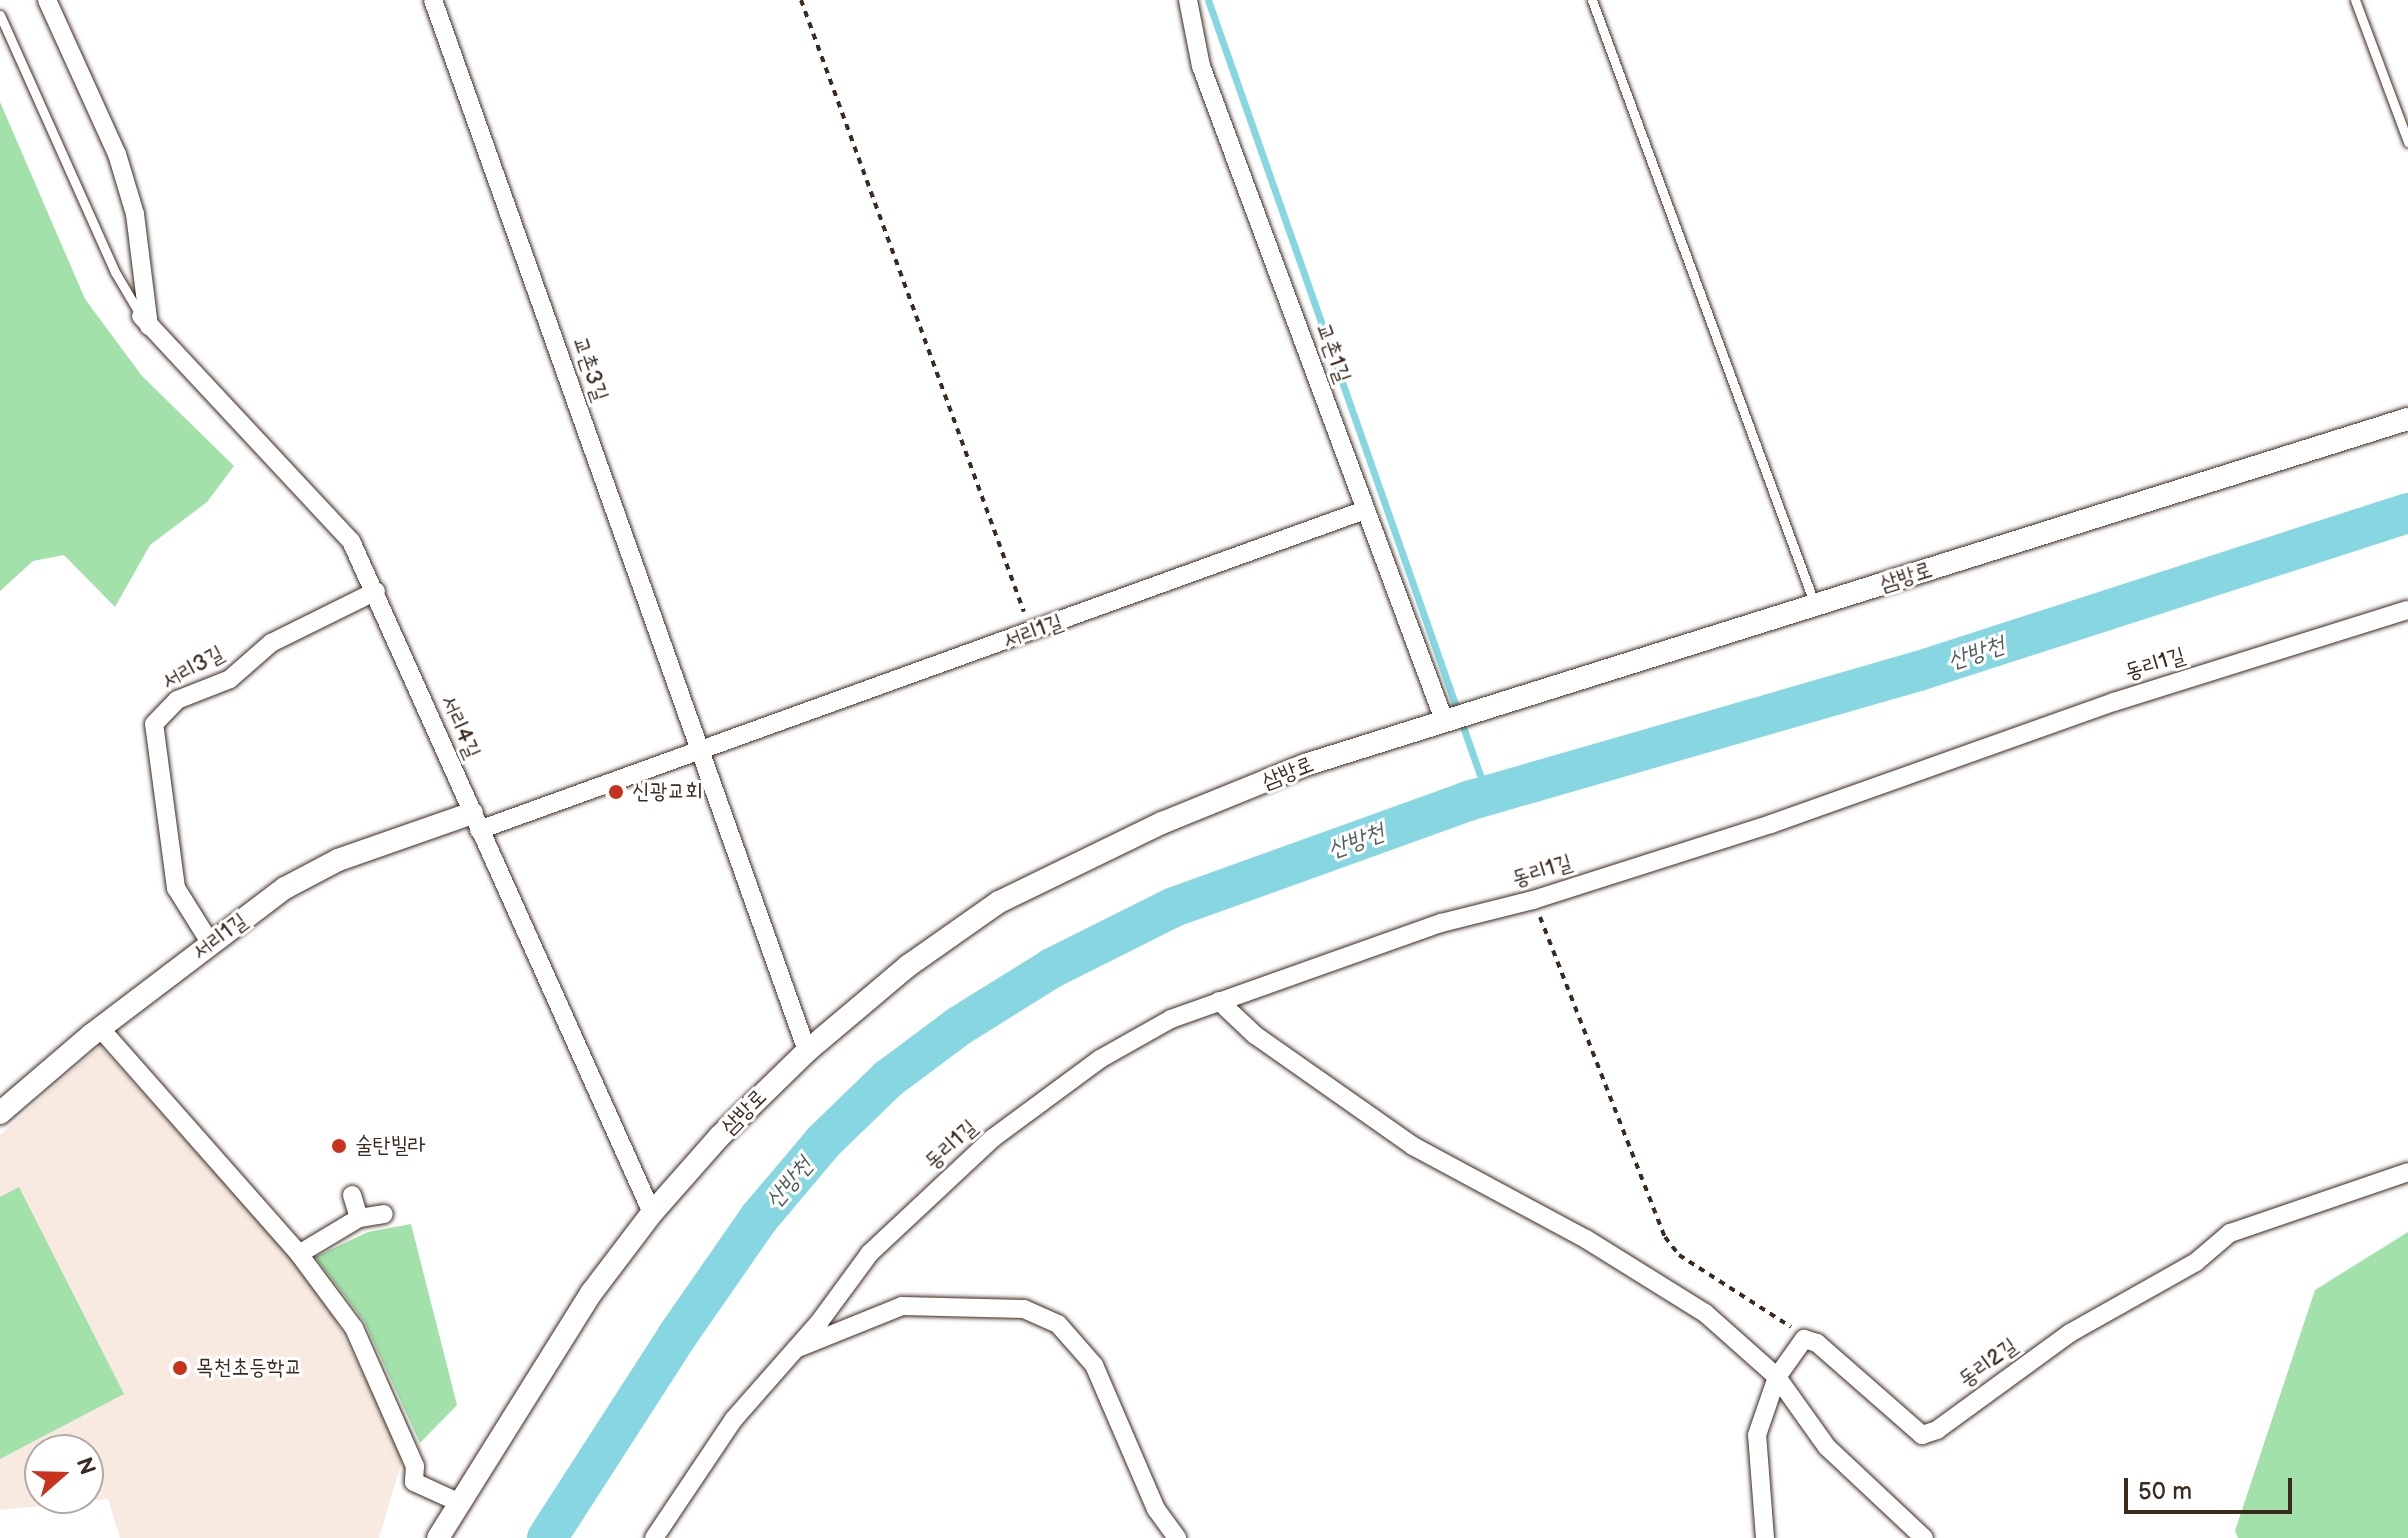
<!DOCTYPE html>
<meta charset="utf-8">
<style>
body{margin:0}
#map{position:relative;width:2408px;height:1538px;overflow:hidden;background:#fff;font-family:"Balsamiq Sans","Poor Story",sans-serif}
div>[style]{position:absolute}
.built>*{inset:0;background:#f8eae1}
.green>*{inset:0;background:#a2e1a9}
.stream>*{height:7px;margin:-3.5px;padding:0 3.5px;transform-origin:3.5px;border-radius:3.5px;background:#87d7e2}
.river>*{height:40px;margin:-20px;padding:0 20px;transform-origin:20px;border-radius:20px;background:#87d7e2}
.path>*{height:4px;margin-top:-2px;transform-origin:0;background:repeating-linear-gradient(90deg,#3b2a1e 0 6px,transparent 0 12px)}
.roads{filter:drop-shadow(0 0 2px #3b2a1e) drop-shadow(0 0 2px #3b2a1e)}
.service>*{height:9px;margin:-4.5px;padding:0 4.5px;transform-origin:4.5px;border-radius:4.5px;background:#fff}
.minor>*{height:18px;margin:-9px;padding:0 9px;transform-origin:9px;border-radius:9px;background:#fff}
.tertiary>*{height:22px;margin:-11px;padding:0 11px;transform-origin:11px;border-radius:11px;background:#fff}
.dots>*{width:22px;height:22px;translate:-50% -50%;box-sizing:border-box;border:4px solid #fff;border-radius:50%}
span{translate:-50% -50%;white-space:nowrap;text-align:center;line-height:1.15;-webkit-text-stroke:6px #fff;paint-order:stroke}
.street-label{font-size:22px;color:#3b2a1e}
.poi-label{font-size:22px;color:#3b2a1e}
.left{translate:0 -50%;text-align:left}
.water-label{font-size:24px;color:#525e59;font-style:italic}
.north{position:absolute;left:24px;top:1434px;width:80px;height:80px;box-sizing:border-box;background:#fff;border:2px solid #b1aaa5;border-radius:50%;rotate:70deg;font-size:22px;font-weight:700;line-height:32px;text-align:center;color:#3b2a1e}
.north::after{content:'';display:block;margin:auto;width:28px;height:36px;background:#c8321e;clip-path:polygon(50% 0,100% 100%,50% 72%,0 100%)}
.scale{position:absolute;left:2124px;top:1478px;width:168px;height:36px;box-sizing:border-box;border:4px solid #3b2a1e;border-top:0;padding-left:10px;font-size:24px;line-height:28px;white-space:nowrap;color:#3b2a1e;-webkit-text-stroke:6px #fff;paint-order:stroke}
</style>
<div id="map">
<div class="built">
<i style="clip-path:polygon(evenodd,100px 1046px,318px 1286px,404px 1454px,379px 1538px,120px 1538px,108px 1499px,0 1510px,0 1135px,100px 1046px,40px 1450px,88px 1450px,88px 1498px,40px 1498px,40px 1450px)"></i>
</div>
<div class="green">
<i style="clip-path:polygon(0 102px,85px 299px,142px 376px,234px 466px,207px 502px,150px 545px,115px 607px,64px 555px,33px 561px,0 591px)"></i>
<i style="clip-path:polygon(19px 1187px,124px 1394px,0 1459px,0 1197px)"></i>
<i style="clip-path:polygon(411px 1224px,457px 1405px,420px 1443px,364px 1321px,315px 1257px,368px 1232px)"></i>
<i style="clip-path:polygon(2408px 1232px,2408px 1538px,2238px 1538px,2235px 1531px,2315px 1290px)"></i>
</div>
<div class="stream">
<i style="left:1208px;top:0;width:843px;rotate:70.66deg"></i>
</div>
<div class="river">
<i style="left:547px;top:1538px;width:240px;rotate:-57.2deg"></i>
<i style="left:677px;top:1336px;width:144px;rotate:-55.2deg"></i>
<i style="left:759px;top:1218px;width:99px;rotate:-49.9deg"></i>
<i style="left:823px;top:1142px;width:91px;rotate:-44.1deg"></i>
<i style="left:888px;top:1079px;width:89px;rotate:-36.7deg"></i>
<i style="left:959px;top:1026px;width:110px;rotate:-31.9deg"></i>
<i style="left:1052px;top:968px;width:136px;rotate:-26.6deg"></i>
<i style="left:1174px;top:907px;width:313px;rotate:-19.8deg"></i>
<i style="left:1468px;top:801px;width:469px;rotate:-16.1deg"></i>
<i style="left:1919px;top:671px;width:514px;rotate:-17.91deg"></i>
</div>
<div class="path">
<i style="left:801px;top:0;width:651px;rotate:69.98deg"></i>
<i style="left:1540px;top:917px;width:344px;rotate:68.7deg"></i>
<i style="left:1665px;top:1237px;width:23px;rotate:52deg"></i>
<i style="left:1679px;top:1255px;width:133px;rotate:32.7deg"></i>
</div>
<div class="roads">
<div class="service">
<i style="left:1592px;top:0;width:645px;rotate:69.77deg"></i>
<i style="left:2355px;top:0;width:152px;rotate:69.5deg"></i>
<i style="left:0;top:15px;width:282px;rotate:65.9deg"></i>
<i style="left:115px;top:272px;width:51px;rotate:59.4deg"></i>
</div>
<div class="minor">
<i style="left:47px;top:0;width:169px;rotate:65.6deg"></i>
<i style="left:117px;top:154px;width:63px;rotate:73.3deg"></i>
<i style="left:135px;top:214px;width:113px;rotate:82.9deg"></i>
<i style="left:433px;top:0;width:1116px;rotate:70.41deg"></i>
<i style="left:1188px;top:0;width:67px;rotate:78.9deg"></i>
<i style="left:1201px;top:66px;width:698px;rotate:69.62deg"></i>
<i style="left:141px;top:316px;width:308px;rotate:47deg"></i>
<i style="left:351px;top:541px;width:736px;rotate:65.87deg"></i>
<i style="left:479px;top:830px;width:942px;rotate:-19.86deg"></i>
<i style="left:211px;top:944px;width:66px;rotate:-122deg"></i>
<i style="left:176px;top:888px;width:165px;rotate:-97.6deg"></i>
<i style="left:154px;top:724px;width:33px;rotate:-46deg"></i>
<i style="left:177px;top:700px;width:57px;rotate:-21.6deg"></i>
<i style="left:230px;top:679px;width:55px;rotate:-41.3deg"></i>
<i style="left:271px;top:643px;width:117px;rotate:-26.3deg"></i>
<i style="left:1219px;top:1001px;width:50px;rotate:43.4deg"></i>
<i style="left:1255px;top:1035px;width:193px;rotate:35.1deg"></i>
<i style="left:1413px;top:1146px;width:196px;rotate:28.3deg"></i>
<i style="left:1586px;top:1239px;width:140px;rotate:31.9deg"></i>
<i style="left:1705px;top:1313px;width:96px;rotate:41.6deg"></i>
<i style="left:1777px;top:1377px;width:86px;rotate:54.5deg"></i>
<i style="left:1827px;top:1447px;width:133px;rotate:43.2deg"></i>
<i style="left:100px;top:1028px;width:301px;rotate:48.6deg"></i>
<i style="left:299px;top:1254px;width:92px;rotate:53.4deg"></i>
<i style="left:354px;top:1328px;width:151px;rotate:66.2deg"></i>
<i style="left:415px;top:1466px;width:16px;rotate:94deg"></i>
<i style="left:414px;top:1482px;width:51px;rotate:24.5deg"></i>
<i style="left:352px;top:1195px;width:24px;rotate:73deg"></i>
<i style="left:299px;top:1254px;width:70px;rotate:-31deg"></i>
<i style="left:359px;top:1218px;width:25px;rotate:-9deg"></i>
<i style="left:798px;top:1348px;width:112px;rotate:-22deg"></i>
<i style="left:902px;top:1306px;width:122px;rotate:1.4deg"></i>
<i style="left:1024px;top:1309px;width:37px;rotate:24deg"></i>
<i style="left:1058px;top:1324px;width:55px;rotate:48.7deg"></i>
<i style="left:1094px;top:1365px;width:157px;rotate:66.7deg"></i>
<i style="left:1156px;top:1509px;width:36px;rotate:54deg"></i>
<i style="left:654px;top:1538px;width:143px;rotate:-56.1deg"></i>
<i style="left:734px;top:1419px;width:130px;rotate:-48.7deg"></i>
<i style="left:820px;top:1321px;width:84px;rotate:-53.7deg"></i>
<i style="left:870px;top:1253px;width:168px;rotate:-43.1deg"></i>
<i style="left:993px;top:1138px;width:133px;rotate:-36.4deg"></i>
<i style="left:1100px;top:1059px;width:81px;rotate:-29.4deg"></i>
<i style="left:1171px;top:1019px;width:287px;rotate:-19.6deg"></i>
<i style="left:1441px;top:923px;width:95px;rotate:-14deg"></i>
<i style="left:1533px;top:900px;width:250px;rotate:-17.7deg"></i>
<i style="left:1771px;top:824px;width:364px;rotate:-19.6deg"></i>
<i style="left:2114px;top:702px;width:308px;rotate:-17.4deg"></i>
<i style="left:1765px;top:1538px;width:103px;rotate:-94.4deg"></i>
<i style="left:1757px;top:1435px;width:61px;rotate:-71deg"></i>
<i style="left:1777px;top:1377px;width:47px;rotate:-54.6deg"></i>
<i style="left:1804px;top:1339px;width:14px;rotate:17deg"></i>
<i style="left:1817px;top:1343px;width:140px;rotate:41.2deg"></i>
<i style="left:1922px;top:1435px;width:16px;rotate:-18deg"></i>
<i style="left:1937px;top:1430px;width:165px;rotate:-36.1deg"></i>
<i style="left:2070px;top:1333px;width:145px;rotate:-29.4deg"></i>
<i style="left:2196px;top:1262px;width:45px;rotate:-40.5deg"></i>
<i style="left:2230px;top:1233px;width:188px;rotate:-18.9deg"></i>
</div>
<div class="tertiary">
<i style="left:0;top:1113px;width:120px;rotate:-40.6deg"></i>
<i style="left:91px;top:1035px;width:243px;rotate:-37.2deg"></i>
<i style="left:285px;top:888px;width:60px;rotate:-27.8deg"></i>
<i style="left:338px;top:860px;width:142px;rotate:-19.3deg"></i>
<i style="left:438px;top:1538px;width:290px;rotate:-58deg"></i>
<i style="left:592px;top:1292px;width:99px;rotate:-52.8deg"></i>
<i style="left:652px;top:1213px;width:103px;rotate:-48.6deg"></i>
<i style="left:720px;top:1136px;width:122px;rotate:-44.3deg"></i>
<i style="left:807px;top:1051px;width:132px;rotate:-40.1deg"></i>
<i style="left:908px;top:966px;width:111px;rotate:-35.1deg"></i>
<i style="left:999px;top:902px;width:181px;rotate:-25.9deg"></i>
<i style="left:1162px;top:823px;width:154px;rotate:-22.1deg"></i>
<i style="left:1305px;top:765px;width:1156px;rotate:-17.42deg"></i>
</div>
</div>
<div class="dots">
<i style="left:616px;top:792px;background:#c8321e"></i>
<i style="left:339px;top:1146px;background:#c8321e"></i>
<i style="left:180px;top:1368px;background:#c8321e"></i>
</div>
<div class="street-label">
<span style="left:1333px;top:353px;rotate:70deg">교촌1길</span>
<span style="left:590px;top:369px;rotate:71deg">교촌3길</span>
<span style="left:1906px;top:577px;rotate:-17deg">삼방로</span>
<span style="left:1033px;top:632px;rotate:-20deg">서리1길</span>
<span style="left:2155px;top:664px;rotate:-17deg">동리1길</span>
<span style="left:193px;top:668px;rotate:-29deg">서리3길</span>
<span style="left:460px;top:727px;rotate:66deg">서리4길</span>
<span style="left:1288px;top:773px;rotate:-21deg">삼방로</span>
<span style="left:1542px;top:871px;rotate:-17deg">동리1길</span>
<span style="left:220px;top:937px;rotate:-37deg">서리1길</span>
<span style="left:744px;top:1112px;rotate:-45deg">삼방로</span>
<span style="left:951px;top:1145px;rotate:-42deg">동리1길</span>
<span style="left:1988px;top:1363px;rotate:-36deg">동리2길</span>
</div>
<div class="poi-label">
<span class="left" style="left:632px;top:792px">신광교회</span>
<span class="left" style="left:355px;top:1146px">술탄빌라</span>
<span class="left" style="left:196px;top:1368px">목천초등학교</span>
</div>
<div class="water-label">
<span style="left:1976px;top:653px;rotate:-18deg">산방천</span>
<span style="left:1356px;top:841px;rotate:-20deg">산방천</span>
<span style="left:789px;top:1183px;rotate:-50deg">산방천</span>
</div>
<div class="north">N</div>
<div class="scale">50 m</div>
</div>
